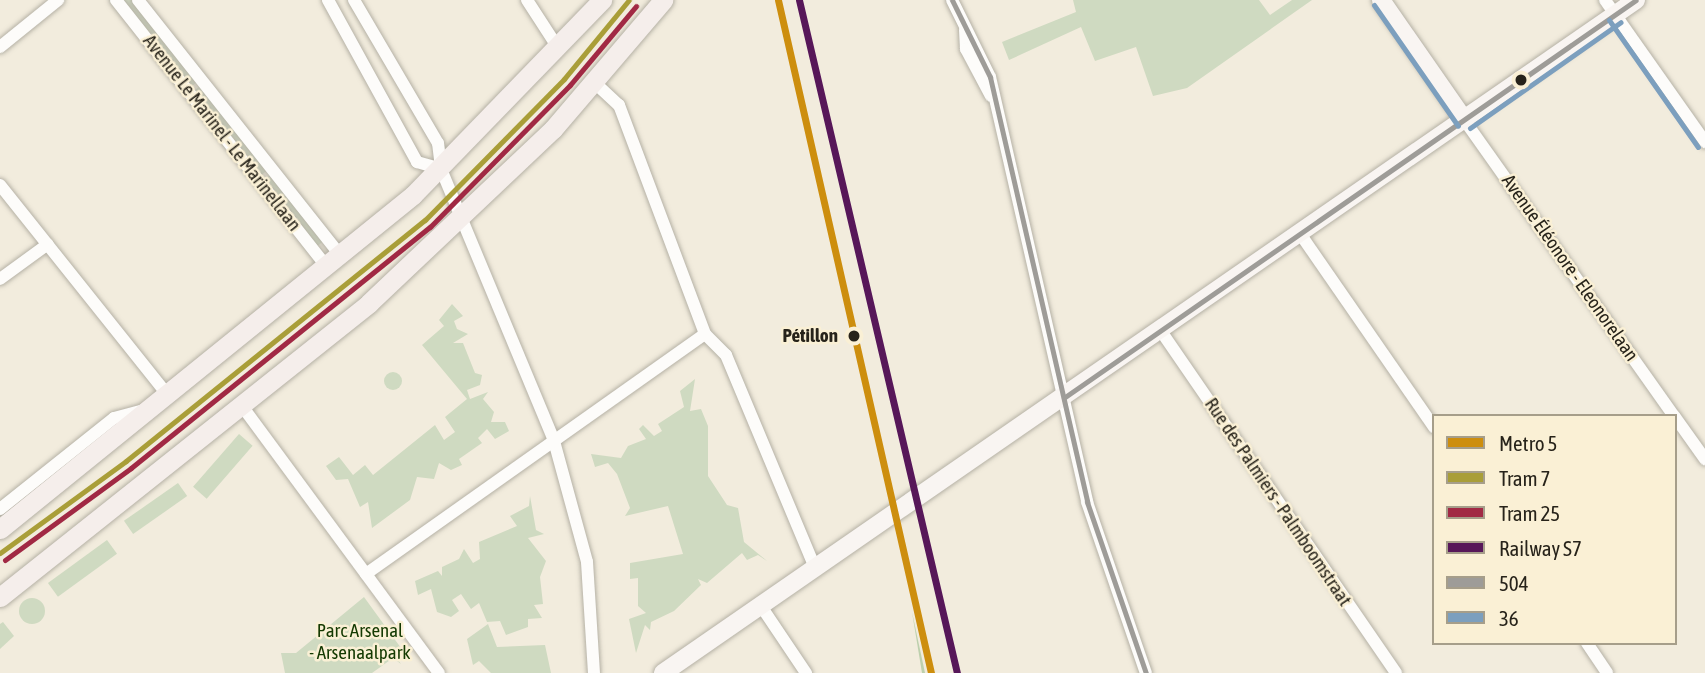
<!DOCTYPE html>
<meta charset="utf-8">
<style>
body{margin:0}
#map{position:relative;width:1705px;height:673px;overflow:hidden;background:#f2ecdd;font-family:"Asap Condensed",sans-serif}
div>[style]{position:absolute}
.green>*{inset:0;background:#cfdac1;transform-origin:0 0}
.round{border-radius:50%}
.forest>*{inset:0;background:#bdd0ad}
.roads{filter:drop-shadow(0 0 2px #b5b1a5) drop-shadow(0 0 2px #b5b1a5)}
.street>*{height:12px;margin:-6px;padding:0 6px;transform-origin:6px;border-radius:6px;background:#fdfcfa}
.secondary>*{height:18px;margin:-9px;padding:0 9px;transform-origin:9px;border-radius:9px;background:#f9f5f2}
.primary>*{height:19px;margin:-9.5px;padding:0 9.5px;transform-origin:9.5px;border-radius:9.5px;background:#f5eeeb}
.bus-1>*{height:5px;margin:-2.5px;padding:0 2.5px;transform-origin:2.5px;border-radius:2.5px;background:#9e9c98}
.bus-2>*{height:5px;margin:-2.5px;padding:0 2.5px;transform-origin:2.5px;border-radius:2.5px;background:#7c9fbe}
.rail-1>*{height:7px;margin:-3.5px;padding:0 3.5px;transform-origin:3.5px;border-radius:3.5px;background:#571759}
.tram-1>*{height:5px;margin:-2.5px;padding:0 2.5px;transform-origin:2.5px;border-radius:2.5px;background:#a99e38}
.tram-2>*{height:5px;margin:-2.5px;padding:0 2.5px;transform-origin:2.5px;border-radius:2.5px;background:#a12944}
.metro-1>*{height:7px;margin:-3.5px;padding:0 3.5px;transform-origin:3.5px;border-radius:3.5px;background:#cd8e0e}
.dots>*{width:19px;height:19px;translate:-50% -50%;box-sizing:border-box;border:4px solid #faf0d5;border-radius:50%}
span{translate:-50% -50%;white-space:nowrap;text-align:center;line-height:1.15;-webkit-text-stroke:5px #faf0d5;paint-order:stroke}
.street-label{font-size:19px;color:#27231a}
.stop-label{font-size:19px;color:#27231a;font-weight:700}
.right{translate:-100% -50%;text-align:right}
.park-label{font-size:19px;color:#143a02}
.legend{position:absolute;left:1432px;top:414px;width:245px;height:231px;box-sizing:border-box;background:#faf0d5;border:2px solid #a69e8a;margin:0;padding:9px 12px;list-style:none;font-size:21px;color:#27231a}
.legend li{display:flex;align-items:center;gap:14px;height:35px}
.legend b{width:35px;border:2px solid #a69e8a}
</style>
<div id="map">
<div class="green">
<i style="clip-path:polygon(122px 0,132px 0,197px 82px,192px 86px)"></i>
<i style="clip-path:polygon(1073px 0,1259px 0,1270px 15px,1292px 0,1312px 0,1187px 88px,1153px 96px,1136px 47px,1095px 61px,1081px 27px,1009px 60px,1002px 42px,1076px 12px)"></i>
<i style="left:200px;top:86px;width:108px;height:6px;rotate:52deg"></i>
<i style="left:270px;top:175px;width:85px;height:6px;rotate:52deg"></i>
<i style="clip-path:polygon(452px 304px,463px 316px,454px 321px,457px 329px,468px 334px,453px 343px,463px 343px,475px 373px,482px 375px,480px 385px,467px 390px,470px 399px,488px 392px,483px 399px,494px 412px,491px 422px,505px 422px,509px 431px,495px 439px,487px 429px,478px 438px,482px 443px,459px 459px,462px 465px,451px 470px,439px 463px,434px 479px,417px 477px,410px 500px,372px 528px,368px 502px,360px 507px,348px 479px,336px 480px,326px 466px,339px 457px,353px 475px,365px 465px,373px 475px,435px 425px,444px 440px,455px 432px,445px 417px,467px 399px,422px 345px,444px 326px,439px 320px)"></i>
<i class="round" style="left:384px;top:372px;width:18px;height:18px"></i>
<i style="clip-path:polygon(695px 379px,690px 411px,701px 409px,708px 426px,708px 476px,727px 505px,738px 508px,744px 542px,767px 561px,758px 555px,747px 560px,742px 553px,707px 583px,698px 579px,701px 585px,674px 611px,651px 622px,650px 630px,645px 625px,636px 653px,629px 619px,646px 613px,638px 606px,638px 578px,630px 579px,630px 563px,683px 554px,668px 506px,625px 516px,630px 508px,617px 474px,608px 463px,595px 467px,591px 454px,621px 458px,628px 446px,646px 439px,639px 429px,643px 425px,654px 436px,662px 431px,658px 424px,684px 407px,680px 391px)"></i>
<i style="left:239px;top:434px;width:18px;height:70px;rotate:41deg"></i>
<i style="left:178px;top:483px;width:16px;height:66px;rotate:55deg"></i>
<i style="clip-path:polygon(530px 496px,536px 530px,544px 534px,528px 538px,546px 561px,540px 577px,543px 604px,534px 605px,542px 618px,528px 619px,528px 627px,506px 635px,500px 621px,487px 622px,479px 603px,471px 609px,461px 594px,452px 600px,459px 611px,451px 617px,437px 612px,431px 589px,418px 595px,415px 581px,438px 571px,442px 576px,442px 567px,459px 559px,464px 549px,473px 563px,480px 559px,479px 542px,517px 526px,510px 516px,529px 506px)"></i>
<i style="left:107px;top:540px;width:17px;height:73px;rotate:54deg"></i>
<i style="clip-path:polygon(364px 597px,401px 648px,394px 654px,401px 664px,393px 658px,372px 673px,285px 673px,281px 653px,296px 653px)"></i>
<i class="round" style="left:19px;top:598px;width:26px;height:26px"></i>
<i style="clip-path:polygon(3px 622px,14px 636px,0 649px,0 624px)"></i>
<i style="clip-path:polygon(488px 624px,497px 647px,545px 645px,551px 673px,491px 673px,479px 661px,473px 665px,467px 639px)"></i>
</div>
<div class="forest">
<i style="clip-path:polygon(912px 612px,925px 673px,922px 673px)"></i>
</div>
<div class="roads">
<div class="street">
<i style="left:116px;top:0;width:340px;rotate:51.7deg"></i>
<i style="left:138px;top:0;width:327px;rotate:51.6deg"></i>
<i style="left:328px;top:0;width:185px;rotate:61.2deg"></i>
<i style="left:417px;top:162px;width:25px;rotate:16deg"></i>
<i style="left:354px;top:0;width:166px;rotate:59.6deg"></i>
<i style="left:438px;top:143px;width:26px;rotate:83deg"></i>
<i style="left:441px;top:169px;width:295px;rotate:67.4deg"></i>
<i style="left:554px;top:441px;width:125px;rotate:74.7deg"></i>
<i style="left:587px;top:562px;width:111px;rotate:86.4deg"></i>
<i style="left:527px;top:0;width:57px;rotate:57.1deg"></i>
<i style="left:952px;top:0;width:86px;rotate:63.7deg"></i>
<i style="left:990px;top:77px;width:436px;rotate:77.1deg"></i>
<i style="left:1087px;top:502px;width:181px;rotate:71deg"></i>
<i style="left:1605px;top:0;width:174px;rotate:54.8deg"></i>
<i style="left:965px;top:30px;width:19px;rotate:87deg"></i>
<i style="left:966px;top:49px;width:53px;rotate:62deg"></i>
<i style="left:0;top:47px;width:75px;rotate:-39deg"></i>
<i style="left:595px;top:83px;width:33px;rotate:43deg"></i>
<i style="left:619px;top:105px;width:245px;rotate:69.4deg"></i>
<i style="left:705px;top:334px;width:30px;rotate:45deg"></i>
<i style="left:726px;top:355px;width:231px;rotate:67.3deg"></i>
<i style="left:1465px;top:121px;width:362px;rotate:54.7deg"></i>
<i style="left:0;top:185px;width:271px;rotate:51.4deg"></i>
<i style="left:1301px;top:235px;width:234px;rotate:55.3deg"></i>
<i style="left:0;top:279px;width:59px;rotate:-36.1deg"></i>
<i style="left:1161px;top:331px;width:415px;rotate:55.5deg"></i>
<i style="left:242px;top:406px;width:332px;rotate:53.6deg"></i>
<i style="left:1675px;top:417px;width:52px;rotate:54.5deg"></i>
<i style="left:0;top:509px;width:146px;rotate:-38.6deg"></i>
<i style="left:114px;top:418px;width:31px;rotate:-15deg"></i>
<i style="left:366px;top:574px;width:415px;rotate:-35.3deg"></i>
<i style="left:761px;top:606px;width:81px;rotate:56.1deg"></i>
<i style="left:1587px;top:643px;width:36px;rotate:56deg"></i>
</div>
<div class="secondary">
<i style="left:1381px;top:0;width:147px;rotate:55.2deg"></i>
<i style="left:663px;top:673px;width:1183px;rotate:-34.67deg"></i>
</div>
<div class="primary">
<i style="left:0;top:529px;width:531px;rotate:-38.96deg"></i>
<i style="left:413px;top:195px;width:272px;rotate:-45.9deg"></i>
<i style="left:0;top:597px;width:472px;rotate:-38.5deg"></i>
<i style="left:369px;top:303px;width:253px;rotate:-43.4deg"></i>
<i style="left:553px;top:129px;width:170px;rotate:-49.5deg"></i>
</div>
</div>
<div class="bus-1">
<i style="left:952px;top:0;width:86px;rotate:63.7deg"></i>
<i style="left:990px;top:77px;width:436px;rotate:77.1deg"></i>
<i style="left:1087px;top:502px;width:181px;rotate:71deg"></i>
<i style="left:1065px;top:397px;width:695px;rotate:-34.81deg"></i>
</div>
<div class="bus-2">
<i style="left:1374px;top:5px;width:147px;rotate:55.2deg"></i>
<i style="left:1609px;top:20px;width:155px;rotate:55deg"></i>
<i style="left:1470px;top:128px;width:184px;rotate:-35.1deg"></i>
</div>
<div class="rail-1">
<i style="left:799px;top:0;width:691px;rotate:76.79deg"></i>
</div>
<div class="tram-1">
<i style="left:0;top:553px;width:156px;rotate:-36.1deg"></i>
<i style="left:126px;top:461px;width:384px;rotate:-38.9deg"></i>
<i style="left:425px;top:220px;width:198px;rotate:-45.4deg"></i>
<i style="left:564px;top:79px;width:102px;rotate:-50.6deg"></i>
</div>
<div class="tram-2">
<i style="left:5px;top:560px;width:156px;rotate:-36.1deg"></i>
<i style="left:131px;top:468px;width:384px;rotate:-38.9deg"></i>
<i style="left:430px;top:227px;width:199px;rotate:-45.4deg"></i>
<i style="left:570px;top:85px;width:103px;rotate:-50.1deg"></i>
</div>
<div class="metro-1">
<i style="left:778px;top:0;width:690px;rotate:77.19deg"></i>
</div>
<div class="dots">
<i style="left:1521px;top:80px;background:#27231a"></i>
<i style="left:854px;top:336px;background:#27231a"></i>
</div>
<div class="street-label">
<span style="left:222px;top:133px;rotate:52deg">Avenue Le Marinel - Le Marinellaan</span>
<span style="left:1570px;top:268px;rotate:55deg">Avenue Éléonore - Eleonorelaan</span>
<span style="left:1278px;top:502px;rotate:56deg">Rue des Palmiers - Palmboomstraat</span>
</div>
<div class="stop-label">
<span class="right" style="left:838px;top:336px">Pétillon</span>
</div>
<div class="park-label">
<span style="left:360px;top:642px">Parc Arsenal<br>- Arsenaalpark</span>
</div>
<ul class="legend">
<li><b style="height:9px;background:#cd8e0e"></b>Metro 5</li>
<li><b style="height:9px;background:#a99e38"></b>Tram 7</li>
<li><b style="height:9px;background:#a12944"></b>Tram 25</li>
<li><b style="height:9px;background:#571759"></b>Railway S7</li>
<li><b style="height:9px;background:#9e9c98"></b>504</li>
<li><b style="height:9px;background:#7c9fbe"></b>36</li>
</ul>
</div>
